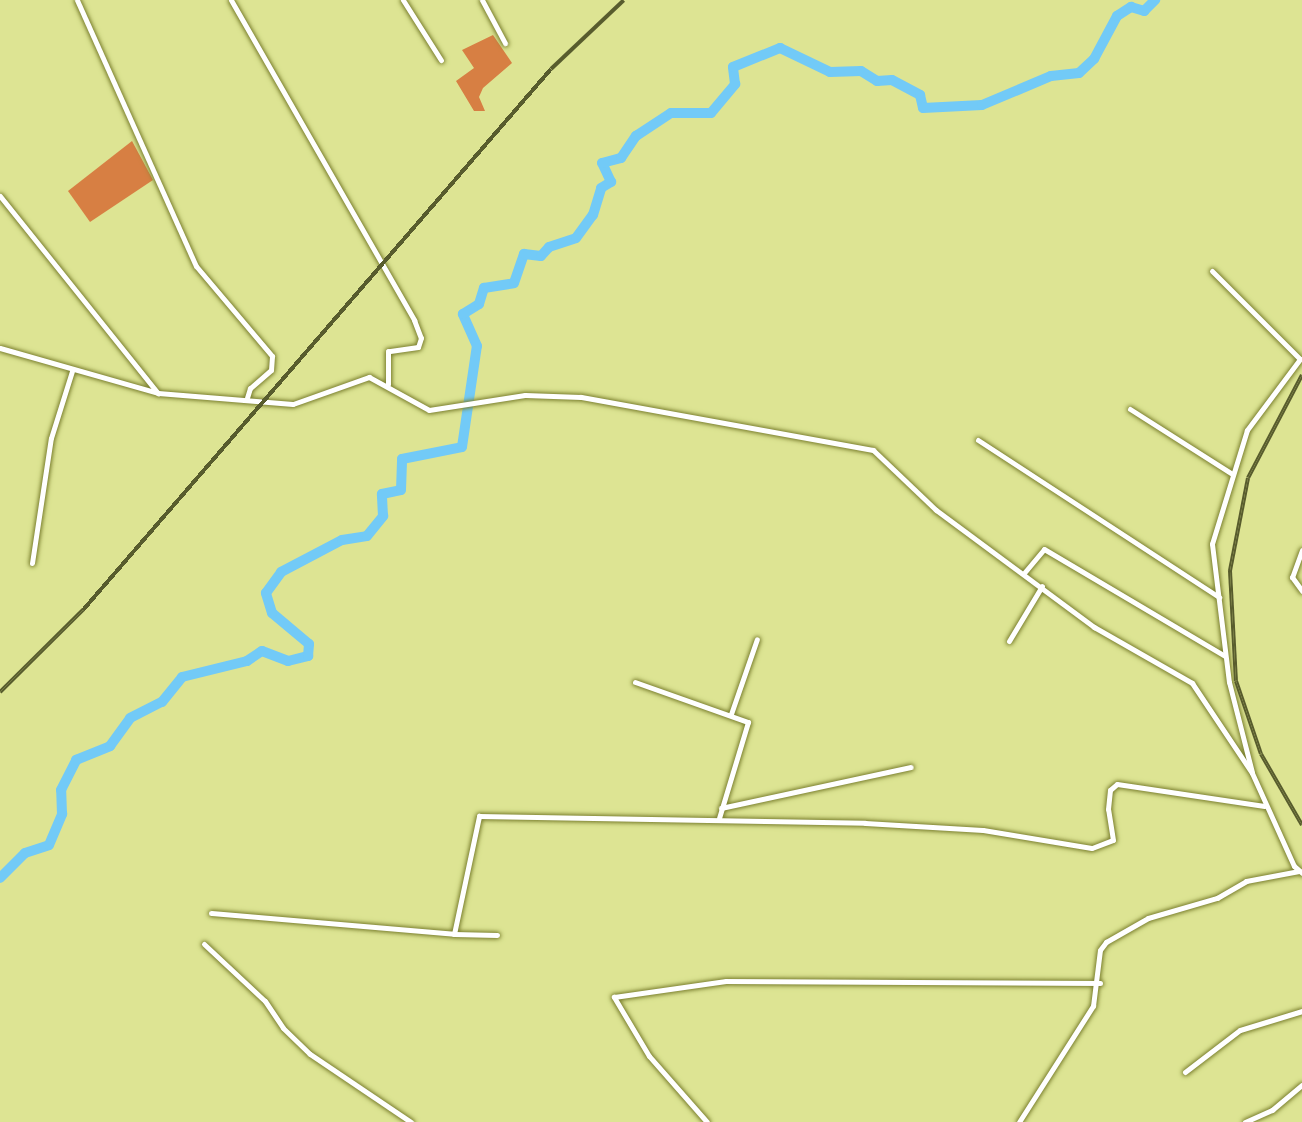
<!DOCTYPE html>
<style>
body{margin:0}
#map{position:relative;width:1302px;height:1122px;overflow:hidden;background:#dde493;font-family:Lato,sans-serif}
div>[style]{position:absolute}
.forest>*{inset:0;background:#d77f43}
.river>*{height:10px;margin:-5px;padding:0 5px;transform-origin:5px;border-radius:5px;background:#72caf7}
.roads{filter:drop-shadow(0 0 2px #7b802f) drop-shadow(0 0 2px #7b802f)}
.minor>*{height:5px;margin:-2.5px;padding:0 2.5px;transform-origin:2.5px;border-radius:2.5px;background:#fff}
.rail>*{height:4px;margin-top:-2px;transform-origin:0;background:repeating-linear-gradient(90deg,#fefff7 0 4.5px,#585c2d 0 9px);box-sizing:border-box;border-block:2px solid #585c2d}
span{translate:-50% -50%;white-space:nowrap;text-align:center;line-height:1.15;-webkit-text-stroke:4.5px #fefff7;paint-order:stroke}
</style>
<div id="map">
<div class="forest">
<i style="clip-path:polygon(493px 35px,512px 63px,483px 88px,479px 97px,485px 111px,474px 111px,456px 81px,474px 68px,462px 50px)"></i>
<i style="clip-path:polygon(132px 141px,153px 180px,90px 222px,68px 191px)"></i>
</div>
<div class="river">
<i style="left:0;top:878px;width:35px;rotate:-45deg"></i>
<i style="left:25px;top:853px;width:25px;rotate:-18deg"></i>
<i style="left:49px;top:845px;width:34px;rotate:-67deg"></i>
<i style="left:62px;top:814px;width:24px;rotate:-92deg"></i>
<i style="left:61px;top:790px;width:34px;rotate:-63deg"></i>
<i style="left:76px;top:760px;width:37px;rotate:-22deg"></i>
<i style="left:110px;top:746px;width:34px;rotate:-54deg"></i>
<i style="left:130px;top:718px;width:36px;rotate:-27deg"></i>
<i style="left:162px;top:702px;width:32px;rotate:-51deg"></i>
<i style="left:182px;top:677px;width:67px;rotate:-13.8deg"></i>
<i style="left:247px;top:661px;width:18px;rotate:-34deg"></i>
<i style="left:262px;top:651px;width:28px;rotate:21deg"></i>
<i style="left:288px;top:661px;width:21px;rotate:-14deg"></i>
<i style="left:308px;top:656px;width:12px;rotate:-85deg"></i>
<i style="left:309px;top:644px;width:48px;rotate:-140deg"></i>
<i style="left:272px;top:613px;width:21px;rotate:-107deg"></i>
<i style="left:266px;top:593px;width:26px;rotate:-54deg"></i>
<i style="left:281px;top:572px;width:69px;rotate:-27.7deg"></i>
<i style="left:342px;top:540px;width:25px;rotate:-9deg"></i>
<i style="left:367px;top:536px;width:26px;rotate:-51deg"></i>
<i style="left:383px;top:516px;width:22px;rotate:-93deg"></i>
<i style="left:382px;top:494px;width:19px;rotate:-12deg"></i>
<i style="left:401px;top:490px;width:31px;rotate:-88deg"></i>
<i style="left:402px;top:459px;width:61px;rotate:-11.3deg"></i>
<i style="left:462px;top:447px;width:102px;rotate:-81.6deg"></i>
<i style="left:477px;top:346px;width:35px;rotate:-114deg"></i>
<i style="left:463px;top:314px;width:19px;rotate:-32deg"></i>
<i style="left:479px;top:304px;width:17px;rotate:-73deg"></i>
<i style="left:484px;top:288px;width:30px;rotate:-9deg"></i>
<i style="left:514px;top:283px;width:31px;rotate:-71deg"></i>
<i style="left:524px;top:254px;width:17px;rotate:7deg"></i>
<i style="left:541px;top:256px;width:12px;rotate:-48deg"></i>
<i style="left:549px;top:247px;width:28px;rotate:-18deg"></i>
<i style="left:576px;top:238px;width:29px;rotate:-54deg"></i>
<i style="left:593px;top:215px;width:28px;rotate:-73deg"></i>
<i style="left:601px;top:188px;width:12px;rotate:-31deg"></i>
<i style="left:611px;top:182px;width:21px;rotate:-115deg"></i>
<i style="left:602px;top:163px;width:20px;rotate:-15deg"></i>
<i style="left:621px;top:158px;width:27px;rotate:-56deg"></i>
<i style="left:636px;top:136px;width:42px;rotate:-33.3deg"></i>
<i style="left:671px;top:113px;width:40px"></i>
<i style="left:711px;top:113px;width:38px;rotate:-50deg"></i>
<i style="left:735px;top:84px;width:17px;rotate:-97deg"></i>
<i style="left:733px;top:67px;width:51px;rotate:-22deg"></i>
<i style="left:780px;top:48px;width:55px;rotate:25.6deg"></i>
<i style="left:830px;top:72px;width:31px;rotate:-2deg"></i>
<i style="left:861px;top:71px;width:19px;rotate:32deg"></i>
<i style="left:877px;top:81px;width:15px;rotate:-4deg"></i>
<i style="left:892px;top:80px;width:32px;rotate:28deg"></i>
<i style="left:920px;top:95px;width:13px;rotate:77deg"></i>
<i style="left:923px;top:108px;width:59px;rotate:-2.9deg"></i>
<i style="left:982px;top:105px;width:75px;rotate:-22.8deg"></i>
<i style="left:1051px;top:76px;width:28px;rotate:-6deg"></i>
<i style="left:1079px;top:73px;width:21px;rotate:-43deg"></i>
<i style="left:1094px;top:59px;width:49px;rotate:-61.9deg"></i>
<i style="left:1117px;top:16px;width:17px;rotate:-33deg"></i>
<i style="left:1131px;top:7px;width:14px;rotate:17deg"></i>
<i style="left:1144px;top:11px;width:16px;rotate:-45deg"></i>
</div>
<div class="roads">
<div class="minor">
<i style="left:77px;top:0;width:291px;rotate:65.9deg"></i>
<i style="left:196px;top:266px;width:118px;rotate:49.8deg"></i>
<i style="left:272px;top:356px;width:14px;rotate:94deg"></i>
<i style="left:271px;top:370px;width:28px;rotate:139deg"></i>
<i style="left:250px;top:388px;width:10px;rotate:107deg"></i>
<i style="left:231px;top:0;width:369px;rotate:60.2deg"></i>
<i style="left:414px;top:320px;width:19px;rotate:69deg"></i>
<i style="left:421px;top:338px;width:9px;rotate:108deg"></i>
<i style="left:418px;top:347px;width:30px;rotate:172deg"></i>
<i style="left:388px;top:351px;width:33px;rotate:90deg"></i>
<i style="left:403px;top:0;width:71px;rotate:57.7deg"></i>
<i style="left:482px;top:0;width:49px;rotate:61.9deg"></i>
<i style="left:0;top:196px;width:253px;rotate:51.3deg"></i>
<i style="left:1212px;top:271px;width:124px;rotate:45deg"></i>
<i style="left:1300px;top:359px;width:89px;rotate:126.7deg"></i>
<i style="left:1247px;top:430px;width:119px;rotate:107.1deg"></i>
<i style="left:1212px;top:544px;width:139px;rotate:83deg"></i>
<i style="left:1229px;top:682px;width:93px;rotate:75.7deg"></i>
<i style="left:0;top:348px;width:164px;rotate:15.9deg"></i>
<i style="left:158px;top:393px;width:135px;rotate:4.7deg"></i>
<i style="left:293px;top:404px;width:81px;rotate:-19.6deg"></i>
<i style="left:369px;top:377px;width:68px;rotate:28.8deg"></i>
<i style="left:429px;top:410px;width:97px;rotate:-8.9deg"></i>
<i style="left:525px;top:395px;width:56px;rotate:2deg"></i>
<i style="left:581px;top:397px;width:297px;rotate:10.3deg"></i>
<i style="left:873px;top:450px;width:87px;rotate:43.6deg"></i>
<i style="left:936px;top:510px;width:197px;rotate:36.5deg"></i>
<i style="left:1094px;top:627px;width:113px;rotate:29.7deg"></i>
<i style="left:1192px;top:683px;width:108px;rotate:56.3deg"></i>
<i style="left:1252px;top:773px;width:102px;rotate:65.7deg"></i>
<i style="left:1294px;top:866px;width:11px;rotate:41deg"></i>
<i style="left:1130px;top:409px;width:120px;rotate:32.4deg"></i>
<i style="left:978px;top:440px;width:288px;rotate:33.1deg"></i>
<i style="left:1302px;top:550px;width:29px;rotate:110deg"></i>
<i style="left:1292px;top:577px;width:17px;rotate:54deg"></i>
<i style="left:32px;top:563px;width:126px;rotate:-81.4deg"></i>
<i style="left:51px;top:438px;width:70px;rotate:-72.6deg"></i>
<i style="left:1024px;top:573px;width:31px;rotate:-50deg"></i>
<i style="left:1044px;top:549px;width:210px;rotate:30.6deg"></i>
<i style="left:1009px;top:641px;width:64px;rotate:-59deg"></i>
<i style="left:635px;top:682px;width:120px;rotate:19.5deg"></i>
<i style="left:748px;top:722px;width:100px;rotate:106.8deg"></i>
<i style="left:731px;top:714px;width:79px;rotate:-70.9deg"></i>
<i style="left:721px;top:808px;width:194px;rotate:-12.2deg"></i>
<i style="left:211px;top:913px;width:244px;rotate:4.9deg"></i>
<i style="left:454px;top:934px;width:121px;rotate:-78deg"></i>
<i style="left:479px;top:816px;width:386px;rotate:1deg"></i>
<i style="left:865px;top:823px;width:118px;rotate:3.4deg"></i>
<i style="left:983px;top:830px;width:110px;rotate:9.4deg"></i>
<i style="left:1092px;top:848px;width:22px;rotate:-21deg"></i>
<i style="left:1113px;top:840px;width:31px;rotate:-99deg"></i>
<i style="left:1108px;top:809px;width:19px;rotate:-84deg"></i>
<i style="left:1110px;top:790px;width:9px;rotate:-41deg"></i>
<i style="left:1117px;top:784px;width:149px;rotate:8.5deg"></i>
<i style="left:454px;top:934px;width:43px;rotate:1.3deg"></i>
<i style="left:204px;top:944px;width:83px;rotate:43.1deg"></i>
<i style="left:265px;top:1001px;width:32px;rotate:56deg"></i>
<i style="left:283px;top:1028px;width:37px;rotate:44deg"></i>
<i style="left:310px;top:1054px;width:122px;rotate:34deg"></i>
<i style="left:1185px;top:1072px;width:69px;rotate:-37.4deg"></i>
<i style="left:1240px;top:1030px;width:65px;rotate:-17deg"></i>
<i style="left:707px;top:1122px;width:88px;rotate:-131.3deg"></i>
<i style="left:649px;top:1056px;width:69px;rotate:-120.7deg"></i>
<i style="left:614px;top:997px;width:113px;rotate:-8.1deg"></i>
<i style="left:726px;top:981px;width:374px;rotate:0.3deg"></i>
<i style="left:1019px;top:1122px;width:138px;rotate:-57.5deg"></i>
<i style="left:1093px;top:1006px;width:56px;rotate:-82.9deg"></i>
<i style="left:1100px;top:950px;width:10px;rotate:-53deg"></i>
<i style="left:1106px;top:942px;width:48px;rotate:-29.7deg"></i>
<i style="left:1148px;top:918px;width:72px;rotate:-16.2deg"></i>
<i style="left:1217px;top:898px;width:34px;rotate:-30deg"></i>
<i style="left:1246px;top:881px;width:54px;rotate:-10.7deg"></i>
<i style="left:1245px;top:1122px;width:30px;rotate:-24deg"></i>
<i style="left:1272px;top:1110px;width:39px;rotate:-40deg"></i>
</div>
</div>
<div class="rail">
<i style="left:1302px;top:375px;width:116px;rotate:117.7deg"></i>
<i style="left:1248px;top:478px;width:95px;rotate:101deg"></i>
<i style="left:1230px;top:571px;width:110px;rotate:86.9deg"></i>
<i style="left:1236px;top:681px;width:77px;rotate:71.1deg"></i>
<i style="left:1261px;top:754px;width:82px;rotate:60deg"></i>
<i style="left:0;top:692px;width:117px;rotate:-44.7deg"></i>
<i style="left:83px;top:610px;width:715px;rotate:-49.14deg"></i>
<i style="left:551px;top:69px;width:100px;rotate:-43.4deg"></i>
</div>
</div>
